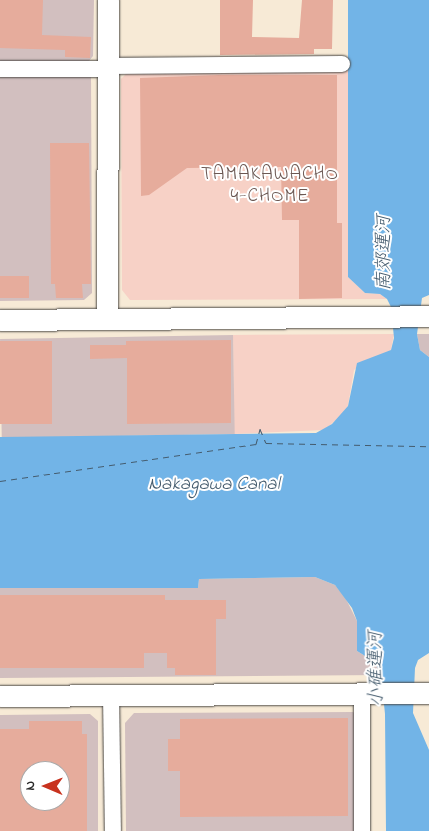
<!DOCTYPE html>
<meta charset="utf-8">
<style>
body{margin:0}
#map{position:relative;width:429px;height:831px;overflow:hidden;background:#f7ead6;font-family:"Indie Flower","Klee One",sans-serif}
div>[style]{position:absolute}
.built>*{inset:0;background:#f7d1c6}
.industrial>*{inset:0;background:#d2bfbf;transform-origin:0 0}
.water>*{inset:0;background:#72b4e7}
.ferry>*{height:1px;margin-top:-0.5px;transform-origin:0;background:repeating-linear-gradient(90deg,#445b6d 0 6px,transparent 0 11px)}
.building>*{inset:0;background:#e6ac9c;transform-origin:0 0}
.roads{filter:drop-shadow(0 0 1px #4a4845) drop-shadow(0 0 1px #4a4845)}
.minor>*{height:16px;margin:-8px;padding:0 8px;transform-origin:8px;border-radius:8px;background:#fff}
.tertiary>*{height:21px;margin:-10.5px;padding:0 10.5px;transform-origin:10.5px;border-radius:10.5px;background:#fff}
span{translate:-50% -50%;white-space:nowrap;text-align:center;line-height:1.15;-webkit-text-stroke:4px #fff;paint-order:stroke}
.neighbourhood-label{font-size:19px;color:#6c5853;letter-spacing:1px}
.water-label{font-size:19px;color:#445b6d;font-style:italic}
.north{position:absolute;left:20px;top:761px;width:50px;height:50px;box-sizing:border-box;background:#fff;border:1px solid #aaa;border-radius:50%;rotate:271deg;font-size:14px;font-weight:700;line-height:20px;text-align:center;color:#2b2b2b}
.north::after{content:'';display:block;margin:auto;width:18px;height:22px;background:#c8321e;clip-path:polygon(50% 0,100% 100%,50% 72%,0 100%)}
</style>
<div id="map">
<div class="built">
<i style="clip-path:polygon(348px 70px,348px 277px,365px 293px,380px 294px,387px 299px,130px 300px,122px 290px,121px 79px,129px 71px)"></i>
<i style="clip-path:polygon(394px 334px,391px 350px,386px 354px,368px 359px,354px 370px,348px 406px,342px 415px,324px 430px,234px 434px,233px 335px)"></i>
</div>
<div class="industrial">
<i style="clip-path:polygon(0 0,94px 0,93px 56px,88px 62px,0 62px)"></i>
<i style="clip-path:polygon(0 76px,91px 76px,92px 293px,84px 300px,0 301px)"></i>
<i style="clip-path:polygon(417px 334px,429px 334px,429px 357px,420px 350px)"></i>
<i style="left:233px;top:335px;width:99px;height:233px;rotate:89deg"></i>
<i style="clip-path:polygon(315px 577px,335px 585px,345px 597px,357px 621px,357px 651px,375px 662px,381px 675px,0 678px,0 588px,198px 588px,199px 579px)"></i>
<i style="clip-path:polygon(353px 712px,356px 714px,357px 831px,126px 831px,125px 723px,134px 713px)"></i>
<i style="clip-path:polygon(evenodd,90px 714px,98px 721px,98px 831px,0 831px,0 715px,90px 714px,30px 771px,60px 771px,60px 801px,30px 801px,30px 771px)"></i>
</div>
<div class="water">
<i style="clip-path:polygon(348px 0,429px 0,429px 295px,422px 298px,417px 334px,420px 350px,429px 357px,429px 653px,418px 660px,415px 668px,413px 713px,429px 750px,429px 831px,386px 831px,385px 714px,381px 675px,375px 662px,357px 651px,357px 621px,352px 608px,335px 585px,315px 577px,199px 579px,198px 588px,0 588px,0 437px,316px 433px,332px 424px,348px 406px,357px 363px,391px 350px,394px 338px,391px 307px,387px 299px,380px 294px,365px 293px,348px 277px)"></i>
</div>
<div class="ferry">
<i style="left:0;top:481px;width:259px;rotate:-8.2deg"></i>
<i style="left:256px;top:444px;width:16px;rotate:-75deg"></i>
<i style="left:260px;top:429px;width:15px;rotate:67deg"></i>
<i style="left:266px;top:443px;width:163px;rotate:1.1deg"></i>
</div>
<div class="building">
<i style="clip-path:polygon(0 0,43px 0,42px 35px,91px 37px,90px 58px,65px 57px,65px 50px,0 48px)"></i>
<i style="clip-path:polygon(220px 0,253px 0,252px 37px,299px 38px,302px 0,333px 0,332px 49px,314px 49px,314px 54px,220px 55px)"></i>
<i style="clip-path:polygon(219px 75px,337px 75px,337px 223px,342px 223px,342px 298px,299px 299px,299px 220px,282px 220px,281px 167px,187px 168px,149px 195px,141px 196px,140px 78px)"></i>
<i style="clip-path:polygon(50px 143px,89px 143px,91px 284px,82px 284px,83px 298px,56px 298px,55px 284px,51px 284px)"></i>
<i style="left:0;top:276px;width:29px;height:22px"></i>
<i style="clip-path:polygon(231px 340px,231px 423px,127px 424px,127px 358px,90px 359px,90px 345px,126px 345px,126px 341px)"></i>
<i style="left:0;top:341px;width:52px;height:83px"></i>
<i style="clip-path:polygon(0 595px,165px 595px,165px 600px,226px 600px,226px 619px,216px 619px,216px 675px,175px 675px,175px 668px,167px 668px,167px 653px,144px 653px,144px 668px,0 668px)"></i>
<i style="clip-path:polygon(348px 718px,348px 816px,180px 817px,180px 771px,168px 771px,168px 739px,180px 739px,180px 719px)"></i>
<i style="clip-path:polygon(evenodd,29px 721px,82px 721px,82px 734px,87px 734px,87px 831px,0 831px,0 729px,29px 729px,29px 721px,30px 771px,60px 771px,60px 801px,30px 801px,30px 771px)"></i>
</div>
<div class="roads">
<div class="minor">
<i style="left:107px;top:66px;width:235px;rotate:-0.5deg"></i>
<i style="left:0;top:69px;width:107px"></i>
<i style="left:362px;top:693px;width:138px;rotate:90deg"></i>
<i style="left:111px;top:694px;width:137px;rotate:89.2deg"></i>
</div>
<div class="tertiary">
<i style="left:107px;top:319px;width:319px;rotate:-89.8deg"></i>
<i style="left:0;top:320px;width:429px;rotate:-0.5deg"></i>
<i style="left:0;top:696px;width:429px;rotate:-0.4deg"></i>
</div>
</div>
<div class="neighbourhood-label">
<span style="left:270px;top:186px">TAMAKAWACHO<br>4-CHOME</span>
</div>
<div class="water-label">
<span style="left:385px;top:253px;rotate:-90deg">南郊運河</span>
<span style="left:214px;top:485px">Nakagawa Canal</span>
<span style="left:377px;top:669px;rotate:-91deg">小碓運河</span>
</div>
<div class="north">N</div>
</div>
